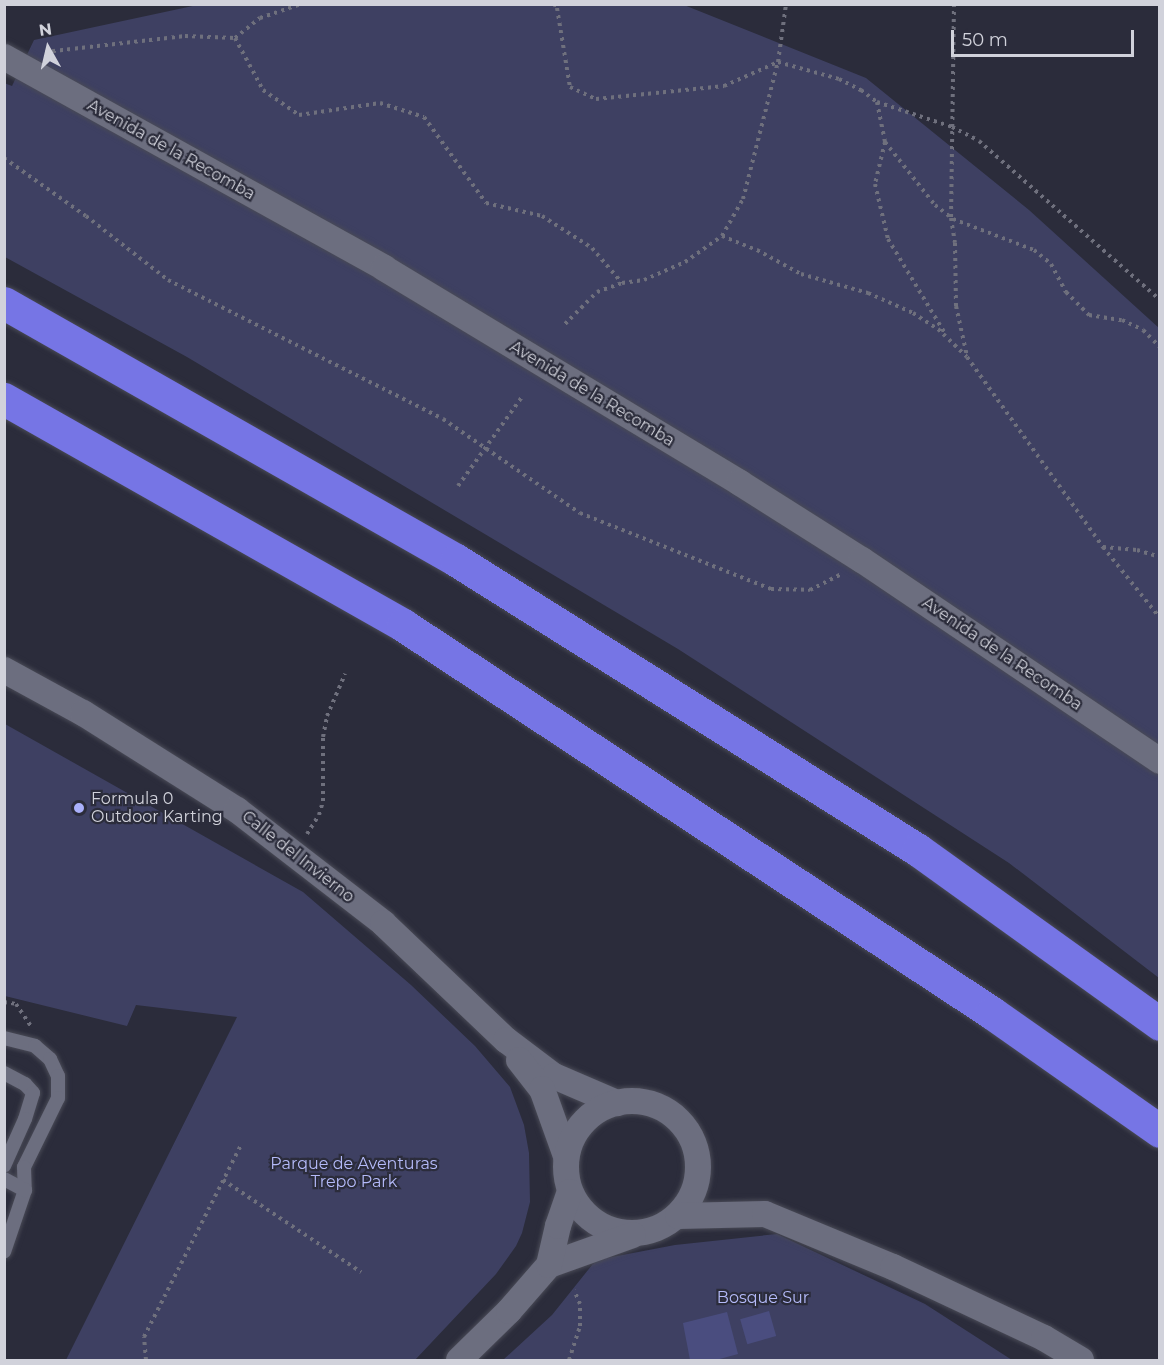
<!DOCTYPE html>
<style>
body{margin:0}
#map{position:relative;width:1164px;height:1365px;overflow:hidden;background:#2b2c3b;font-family:Montserrat,sans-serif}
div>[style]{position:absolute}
.green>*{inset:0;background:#3e4062}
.building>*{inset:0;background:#4a4d7f;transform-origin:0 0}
.path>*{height:4px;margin-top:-2px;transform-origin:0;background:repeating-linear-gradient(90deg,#6f707d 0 3px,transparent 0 7.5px)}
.roads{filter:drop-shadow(0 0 2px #494a56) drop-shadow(0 0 2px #494a56)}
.service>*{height:14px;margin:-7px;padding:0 7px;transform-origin:7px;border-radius:7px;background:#6c6e7f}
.minor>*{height:26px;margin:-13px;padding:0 13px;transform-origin:13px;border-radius:13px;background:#6c6e7f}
.minor>.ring{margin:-13px;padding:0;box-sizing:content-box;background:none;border:26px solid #6c6e7f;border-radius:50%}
.motorway>*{height:33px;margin:-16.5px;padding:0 16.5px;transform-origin:16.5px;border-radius:16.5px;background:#7675e5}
.dots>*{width:16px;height:16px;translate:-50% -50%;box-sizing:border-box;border:3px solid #2b2c3b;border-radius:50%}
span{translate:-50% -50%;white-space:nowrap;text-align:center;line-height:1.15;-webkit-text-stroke:4.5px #2b2c3b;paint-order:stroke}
.street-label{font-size:16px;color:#d1d2db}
.poi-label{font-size:16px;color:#d1d2db}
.left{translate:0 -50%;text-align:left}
.park-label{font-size:16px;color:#b4baf9}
.frame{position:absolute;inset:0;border:6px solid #d1d2db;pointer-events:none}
.north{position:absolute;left:18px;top:18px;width:60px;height:60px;-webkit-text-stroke:4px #2b2c3b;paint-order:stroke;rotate:352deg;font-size:16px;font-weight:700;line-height:24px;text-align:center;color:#d1d2db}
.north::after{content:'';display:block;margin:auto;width:21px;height:27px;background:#d1d2db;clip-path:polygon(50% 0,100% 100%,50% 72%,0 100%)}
.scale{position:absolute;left:951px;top:30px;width:183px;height:27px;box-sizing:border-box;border:3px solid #d1d2db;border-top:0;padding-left:8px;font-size:18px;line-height:21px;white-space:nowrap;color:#d1d2db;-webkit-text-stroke:4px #2b2c3b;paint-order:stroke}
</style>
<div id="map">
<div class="green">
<i style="clip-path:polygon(202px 4px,684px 5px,866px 78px,1029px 210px,1159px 328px,1159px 978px,1009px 863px,678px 649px,187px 357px,5px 257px,4px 83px,12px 86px,34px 40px)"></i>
<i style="clip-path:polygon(5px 724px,303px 892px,411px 985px,475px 1046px,510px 1087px,524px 1125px,529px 1153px,530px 1202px,522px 1233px,516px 1246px,496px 1274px,415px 1360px,66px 1360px,237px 1017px,136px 1005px,127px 1026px,5px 996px)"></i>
<i style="clip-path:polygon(777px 1234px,925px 1304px,1012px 1360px,503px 1360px,552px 1315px,596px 1260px,675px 1245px)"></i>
</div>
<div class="building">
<i style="left:769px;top:1311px;width:26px;height:30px;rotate:74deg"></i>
<i style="clip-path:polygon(727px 1312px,738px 1354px,716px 1360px,690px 1360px,683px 1323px)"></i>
</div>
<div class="path">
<i style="left:554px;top:4px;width:5px;rotate:53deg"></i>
<i style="left:557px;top:8px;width:80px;rotate:80.7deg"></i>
<i style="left:570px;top:87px;width:29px;rotate:25deg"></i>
<i style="left:596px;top:99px;width:129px;rotate:-5.8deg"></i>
<i style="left:724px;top:86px;width:59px;rotate:-24deg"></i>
<i style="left:778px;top:62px;width:63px;rotate:15.6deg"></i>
<i style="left:839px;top:79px;width:25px;rotate:27deg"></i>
<i style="left:861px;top:90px;width:20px;rotate:37deg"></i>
<i style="left:877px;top:102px;width:41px;rotate:78.7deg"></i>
<i style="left:885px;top:142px;width:80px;rotate:51.6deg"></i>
<i style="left:935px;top:205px;width:23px;rotate:38deg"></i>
<i style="left:953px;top:219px;width:87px;rotate:20.9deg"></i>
<i style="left:1034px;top:250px;width:22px;rotate:39deg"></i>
<i style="left:1051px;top:264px;width:32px;rotate:62deg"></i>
<i style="left:1066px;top:292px;width:33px;rotate:45deg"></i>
<i style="left:1089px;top:315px;width:33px;rotate:9deg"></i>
<i style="left:1122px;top:320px;width:23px;rotate:25deg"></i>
<i style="left:1143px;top:330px;width:24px;rotate:45deg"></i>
<i style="left:954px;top:4px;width:214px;rotate:90.8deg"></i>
<i style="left:951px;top:218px;width:25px;rotate:81deg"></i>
<i style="left:955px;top:243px;width:63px;rotate:89.1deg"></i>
<i style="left:956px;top:306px;width:51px;rotate:77.6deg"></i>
<i style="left:235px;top:38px;width:59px;rotate:61.7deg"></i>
<i style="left:263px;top:90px;width:44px;rotate:34.8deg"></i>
<i style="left:299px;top:115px;width:82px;rotate:-8.4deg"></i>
<i style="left:380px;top:103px;width:46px;rotate:17.7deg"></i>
<i style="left:424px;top:117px;width:106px;rotate:54.2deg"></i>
<i style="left:486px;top:203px;width:57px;rotate:13.1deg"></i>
<i style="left:542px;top:216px;width:59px;rotate:32.6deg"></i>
<i style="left:592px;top:248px;width:46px;rotate:49.4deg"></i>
<i style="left:45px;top:52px;width:141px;rotate:-6.5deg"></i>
<i style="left:185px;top:36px;width:50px;rotate:2.3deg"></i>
<i style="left:235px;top:38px;width:32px;rotate:-39deg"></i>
<i style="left:260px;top:18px;width:43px;rotate:-18.9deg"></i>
<i style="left:877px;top:102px;width:79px;rotate:18.4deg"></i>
<i style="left:952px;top:127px;width:30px;rotate:27deg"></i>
<i style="left:979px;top:141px;width:241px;rotate:41.3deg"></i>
<i style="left:885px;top:142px;width:43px;rotate:103.4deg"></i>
<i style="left:875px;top:184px;width:57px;rotate:76.7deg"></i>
<i style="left:888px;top:239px;width:112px;rotate:58.9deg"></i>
<i style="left:4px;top:158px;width:100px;rotate:35.3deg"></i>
<i style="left:86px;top:216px;width:104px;rotate:38deg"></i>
<i style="left:168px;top:280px;width:308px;rotate:26.8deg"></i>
<i style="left:443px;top:419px;width:166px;rotate:34.5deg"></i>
<i style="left:580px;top:513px;width:206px;rotate:21.7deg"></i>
<i style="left:771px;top:589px;width:39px;rotate:1deg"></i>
<i style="left:810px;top:590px;width:35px;rotate:-27deg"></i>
<i style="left:722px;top:236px;width:38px;rotate:22deg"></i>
<i style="left:757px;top:250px;width:50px;rotate:28.6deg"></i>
<i style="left:801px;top:274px;width:70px;rotate:15.8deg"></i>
<i style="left:868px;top:293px;width:49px;rotate:24deg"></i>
<i style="left:913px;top:313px;width:30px;rotate:33deg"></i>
<i style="left:938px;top:329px;width:40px;rotate:44deg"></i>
<i style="left:967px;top:357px;width:234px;rotate:54.4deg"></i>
<i style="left:1103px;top:547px;width:91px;rotate:51.2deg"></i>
<i style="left:565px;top:324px;width:45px;rotate:-45deg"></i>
<i style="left:597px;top:292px;width:27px;rotate:-20deg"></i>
<i style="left:622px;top:283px;width:22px;rotate:-8deg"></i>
<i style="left:644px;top:280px;width:45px;rotate:-23.7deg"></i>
<i style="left:685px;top:262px;width:45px;rotate:-35.1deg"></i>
<i style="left:722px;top:236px;width:43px;rotate:-60.4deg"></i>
<i style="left:743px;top:199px;width:141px;rotate:-75.7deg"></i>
<i style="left:778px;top:62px;width:59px;rotate:-82.1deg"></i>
<i style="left:458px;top:486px;width:110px;rotate:-54.3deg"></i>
<i style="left:1103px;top:547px;width:34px;rotate:5deg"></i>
<i style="left:1137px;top:550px;width:24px;rotate:17deg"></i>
<i style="left:307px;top:834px;width:22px;rotate:-58deg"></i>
<i style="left:319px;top:815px;width:15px;rotate:-74deg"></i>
<i style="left:323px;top:801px;width:64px;rotate:-90deg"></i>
<i style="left:323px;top:737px;width:21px;rotate:-79deg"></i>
<i style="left:327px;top:716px;width:46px;rotate:-66.8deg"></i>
<i style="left:4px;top:1002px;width:12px;rotate:9deg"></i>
<i style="left:16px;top:1004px;width:27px;rotate:56deg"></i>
<i style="left:223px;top:1180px;width:166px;rotate:33.7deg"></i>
<i style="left:146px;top:1360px;width:23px;rotate:-95deg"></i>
<i style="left:144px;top:1337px;width:217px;rotate:-63.2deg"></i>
<i style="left:569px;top:1360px;width:36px;rotate:-72deg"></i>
<i style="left:580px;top:1326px;width:22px;rotate:-90deg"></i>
<i style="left:580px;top:1304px;width:15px;rotate:-113deg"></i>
</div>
<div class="roads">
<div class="service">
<i style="left:4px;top:1038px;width:32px;rotate:14deg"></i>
<i style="left:35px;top:1046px;width:20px;rotate:41deg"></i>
<i style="left:50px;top:1059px;width:19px;rotate:65deg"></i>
<i style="left:58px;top:1076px;width:22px;rotate:90deg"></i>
<i style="left:58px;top:1098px;width:77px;rotate:116.2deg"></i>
<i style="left:24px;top:1167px;width:23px;rotate:88deg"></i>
<i style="left:25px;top:1190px;width:65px;rotate:108.7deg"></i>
<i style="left:4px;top:1073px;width:24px;rotate:28deg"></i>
<i style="left:25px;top:1084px;width:12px;rotate:48deg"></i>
<i style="left:33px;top:1093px;width:27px;rotate:107deg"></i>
<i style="left:25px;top:1119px;width:51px;rotate:114.1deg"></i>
<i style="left:4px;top:1179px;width:24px;rotate:28deg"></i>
</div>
<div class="minor">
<i style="left:4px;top:57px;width:435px;rotate:29deg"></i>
<i style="left:384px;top:268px;width:416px;rotate:31.1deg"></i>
<i style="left:740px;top:483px;width:144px;rotate:32.3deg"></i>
<i style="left:862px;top:560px;width:359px;rotate:34deg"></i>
<i style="left:4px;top:670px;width:90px;rotate:28.6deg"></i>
<i style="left:83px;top:713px;width:182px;rotate:32.2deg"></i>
<i style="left:237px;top:810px;width:185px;rotate:37.7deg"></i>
<i style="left:383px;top:923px;width:170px;rotate:43.6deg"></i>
<i style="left:506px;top:1040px;width:60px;rotate:36.9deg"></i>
<i style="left:554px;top:1076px;width:69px;rotate:23.2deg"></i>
<i style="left:519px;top:1060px;width:37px;rotate:52deg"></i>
<i style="left:542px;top:1089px;width:71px;rotate:70.3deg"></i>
<i class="ring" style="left:566px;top:1101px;width:106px;height:106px"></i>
<i style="left:678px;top:1216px;width:87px;rotate:-1.3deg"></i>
<i style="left:765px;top:1214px;width:139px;rotate:22.5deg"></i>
<i style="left:893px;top:1267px;width:167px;rotate:25.2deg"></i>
<i style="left:1044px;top:1338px;width:43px;rotate:30.7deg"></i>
<i style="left:549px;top:1265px;width:89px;rotate:-19.7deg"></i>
<i style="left:459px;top:1360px;width:70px;rotate:-44.4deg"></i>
<i style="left:509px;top:1311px;width:61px;rotate:-49deg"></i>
<i style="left:549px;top:1265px;width:40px;rotate:-77deg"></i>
<i style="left:558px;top:1226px;width:36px;rotate:-71deg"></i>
</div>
<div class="motorway">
<i style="left:4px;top:303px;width:520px;rotate:29.62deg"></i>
<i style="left:456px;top:560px;width:545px;rotate:32.12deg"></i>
<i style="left:918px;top:850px;width:298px;rotate:35.7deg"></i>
<i style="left:4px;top:399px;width:459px;rotate:29.5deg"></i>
<i style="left:403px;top:625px;width:705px;rotate:33.37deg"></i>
<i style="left:992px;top:1013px;width:205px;rotate:35.1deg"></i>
</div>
</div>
<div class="dots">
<i style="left:79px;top:808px;background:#aab0fb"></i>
</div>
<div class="street-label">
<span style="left:171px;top:150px;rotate:29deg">Avenida de la Recomba</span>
<span style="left:592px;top:394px;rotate:31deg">Avenida de la Recomba</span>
<span style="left:1002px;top:654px;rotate:34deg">Avenida de la Recomba</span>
<span style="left:298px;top:857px;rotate:38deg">Calle del Invierno</span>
</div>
<div class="poi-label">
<span class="left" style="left:91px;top:808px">Formula 0<br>Outdoor Karting</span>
</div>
<div class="park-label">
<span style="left:354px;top:1173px">Parque de Aventuras<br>Trepo Park</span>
<span style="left:763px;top:1298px">Bosque Sur</span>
</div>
<div class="frame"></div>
<div class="north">N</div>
<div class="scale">50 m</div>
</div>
